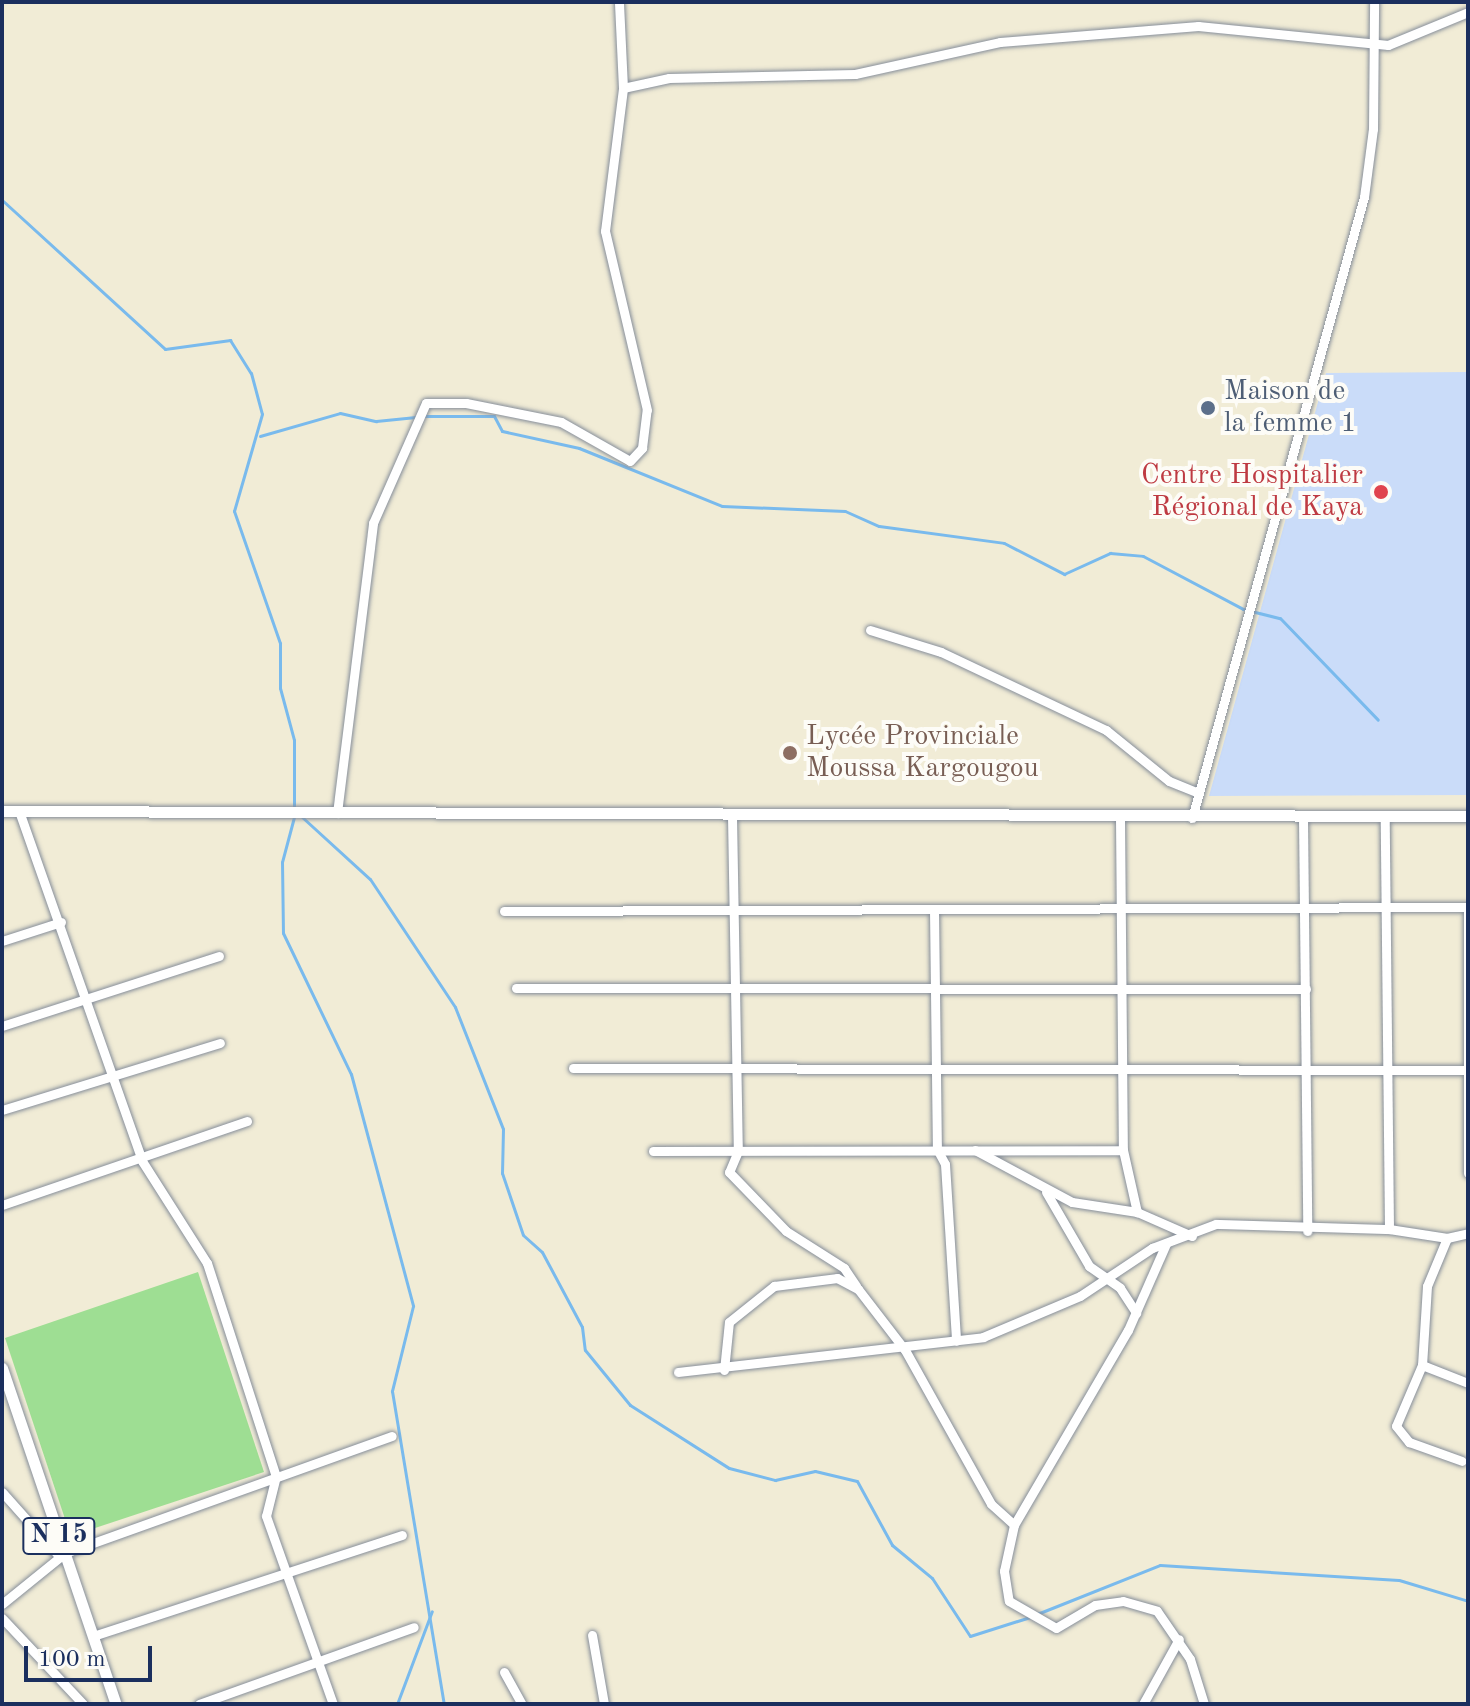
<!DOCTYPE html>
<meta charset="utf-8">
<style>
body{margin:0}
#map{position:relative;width:1470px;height:1706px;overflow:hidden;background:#f1ecd6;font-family:"Old Standard TT",serif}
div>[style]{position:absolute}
.built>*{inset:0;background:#cadcf9}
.green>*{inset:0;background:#9ede93}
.stream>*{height:3px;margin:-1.5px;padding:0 1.5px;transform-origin:1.5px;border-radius:1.5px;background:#79baed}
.roads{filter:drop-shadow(0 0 2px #868e9a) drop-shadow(0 0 2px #868e9a)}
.minor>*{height:9px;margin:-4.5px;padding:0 4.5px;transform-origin:4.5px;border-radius:4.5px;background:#fff}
.major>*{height:11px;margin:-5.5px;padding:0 5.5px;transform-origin:5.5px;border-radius:5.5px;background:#fff}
.dots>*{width:22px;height:22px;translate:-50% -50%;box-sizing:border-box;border:4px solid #fdfcf7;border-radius:50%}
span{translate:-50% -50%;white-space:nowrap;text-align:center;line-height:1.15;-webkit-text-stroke:8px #fdfcf7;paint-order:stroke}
.shield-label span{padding:2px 6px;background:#fdfcf7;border:2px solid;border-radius:6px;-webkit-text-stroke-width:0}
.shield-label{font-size:26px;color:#1b2f5e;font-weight:700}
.service-label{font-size:28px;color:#4e5e75}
.left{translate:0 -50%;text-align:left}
.health-label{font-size:28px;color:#be3a42}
.right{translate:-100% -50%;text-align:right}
.education-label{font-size:28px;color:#785e54}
.frame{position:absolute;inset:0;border:4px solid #1b2f5e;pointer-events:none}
.scale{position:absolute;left:24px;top:1646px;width:128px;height:36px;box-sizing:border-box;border:4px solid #1b2f5e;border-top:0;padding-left:10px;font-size:24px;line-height:28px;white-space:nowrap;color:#1b2f5e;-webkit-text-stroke:6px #fdfcf7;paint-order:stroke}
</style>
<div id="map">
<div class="built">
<i style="clip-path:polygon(1468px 372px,1468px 795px,1209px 796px,1326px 373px)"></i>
</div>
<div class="green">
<i style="clip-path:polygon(198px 1272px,264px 1472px,77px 1534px,68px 1528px,5px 1338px)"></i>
</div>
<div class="stream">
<i style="left:2px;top:200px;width:221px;rotate:42.4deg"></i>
<i style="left:165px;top:349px;width:66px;rotate:-7.9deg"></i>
<i style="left:230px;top:340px;width:39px;rotate:58deg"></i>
<i style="left:251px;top:373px;width:42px;rotate:75deg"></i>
<i style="left:262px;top:414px;width:101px;rotate:106.1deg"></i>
<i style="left:234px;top:511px;width:140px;rotate:70.8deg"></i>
<i style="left:280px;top:643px;width:45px;rotate:90deg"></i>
<i style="left:280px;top:688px;width:54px;rotate:74.9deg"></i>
<i style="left:294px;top:740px;width:69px;rotate:90deg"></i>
<i style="left:423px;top:416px;width:71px"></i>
<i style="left:494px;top:416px;width:17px;rotate:62deg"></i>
<i style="left:502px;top:431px;width:79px;rotate:12.4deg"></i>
<i style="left:579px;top:448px;width:154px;rotate:22.1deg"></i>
<i style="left:722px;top:506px;width:123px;rotate:2.3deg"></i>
<i style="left:845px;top:511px;width:37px;rotate:24deg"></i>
<i style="left:879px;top:526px;width:126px;rotate:7.7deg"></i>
<i style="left:1004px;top:543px;width:68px;rotate:27.3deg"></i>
<i style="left:1064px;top:574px;width:51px;rotate:-24.5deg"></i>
<i style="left:1110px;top:553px;width:33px;rotate:5deg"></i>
<i style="left:1143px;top:556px;width:113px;rotate:27.9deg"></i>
<i style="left:1243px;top:609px;width:38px;rotate:14deg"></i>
<i style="left:1280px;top:618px;width:141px;rotate:46.1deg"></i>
<i style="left:260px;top:436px;width:83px;rotate:-16deg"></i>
<i style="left:340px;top:413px;width:37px;rotate:13deg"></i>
<i style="left:376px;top:421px;width:40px;rotate:-5.7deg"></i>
<i style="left:294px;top:817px;width:47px;rotate:104.9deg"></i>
<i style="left:282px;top:862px;width:71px;rotate:89.2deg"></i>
<i style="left:283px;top:933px;width:157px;rotate:64.3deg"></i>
<i style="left:351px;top:1074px;width:240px;rotate:75deg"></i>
<i style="left:413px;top:1306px;width:88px;rotate:103.9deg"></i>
<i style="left:392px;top:1391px;width:317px;rotate:80.6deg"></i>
<i style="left:302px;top:817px;width:92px;rotate:42.4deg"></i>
<i style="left:370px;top:879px;width:154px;rotate:56.4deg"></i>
<i style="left:455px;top:1007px;width:131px;rotate:68.5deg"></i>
<i style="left:503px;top:1129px;width:44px;rotate:91.3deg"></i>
<i style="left:502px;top:1173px;width:65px;rotate:71.3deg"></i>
<i style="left:523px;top:1235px;width:25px;rotate:42deg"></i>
<i style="left:542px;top:1252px;width:85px;rotate:61.9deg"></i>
<i style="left:582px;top:1327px;width:23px;rotate:83deg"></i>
<i style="left:585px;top:1350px;width:71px;rotate:50.7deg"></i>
<i style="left:630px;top:1405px;width:117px;rotate:32.5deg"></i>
<i style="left:729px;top:1468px;width:48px;rotate:14.6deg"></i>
<i style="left:775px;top:1480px;width:41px;rotate:-12.7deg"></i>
<i style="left:815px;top:1471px;width:43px;rotate:13.4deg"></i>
<i style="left:857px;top:1481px;width:73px;rotate:61.3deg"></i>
<i style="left:892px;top:1545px;width:52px;rotate:39.5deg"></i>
<i style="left:932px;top:1578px;width:69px;rotate:56.8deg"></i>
<i style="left:970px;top:1636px;width:63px;rotate:-17.6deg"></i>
<i style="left:1037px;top:1614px;width:132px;rotate:-21.7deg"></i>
<i style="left:1160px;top:1565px;width:239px;rotate:3.6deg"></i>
<i style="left:1399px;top:1580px;width:72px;rotate:16.9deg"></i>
<i style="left:397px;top:1704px;width:99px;rotate:-69.4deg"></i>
</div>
<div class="roads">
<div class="minor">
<i style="left:623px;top:88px;width:47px;rotate:-12.3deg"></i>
<i style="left:669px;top:78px;width:186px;rotate:-1.2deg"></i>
<i style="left:855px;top:74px;width:148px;rotate:-12.4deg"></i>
<i style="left:1000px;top:42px;width:199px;rotate:-4.6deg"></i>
<i style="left:1198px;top:26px;width:191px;rotate:5.7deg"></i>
<i style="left:1388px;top:45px;width:87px;rotate:-22.4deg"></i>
<i style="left:870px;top:630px;width:74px;rotate:17.2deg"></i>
<i style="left:941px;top:652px;width:183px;rotate:25.3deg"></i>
<i style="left:1106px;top:730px;width:81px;rotate:39deg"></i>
<i style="left:1169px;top:781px;width:29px;rotate:22deg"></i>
<i style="left:19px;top:811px;width:371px;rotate:70.6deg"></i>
<i style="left:142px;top:1161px;width:121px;rotate:57.5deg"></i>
<i style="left:207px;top:1263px;width:224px;rotate:72.1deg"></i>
<i style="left:276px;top:1476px;width:41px;rotate:104deg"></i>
<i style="left:266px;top:1516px;width:200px;rotate:70.4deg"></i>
<i style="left:337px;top:813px;width:292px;rotate:-82.9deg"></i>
<i style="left:373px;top:523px;width:131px;rotate:-66.2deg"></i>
<i style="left:426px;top:403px;width:40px"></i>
<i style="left:466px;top:403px;width:97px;rotate:11.3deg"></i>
<i style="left:561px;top:422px;width:79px;rotate:29.5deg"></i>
<i style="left:630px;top:461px;width:18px;rotate:-47deg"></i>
<i style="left:642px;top:448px;width:38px;rotate:-83deg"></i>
<i style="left:647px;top:410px;width:184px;rotate:-103.2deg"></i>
<i style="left:605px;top:231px;width:144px;rotate:-82.8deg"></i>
<i style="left:623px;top:88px;width:86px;rotate:-92.7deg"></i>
<i style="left:732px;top:816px;width:335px;rotate:89deg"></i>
<i style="left:738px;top:1151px;width:23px;rotate:113deg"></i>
<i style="left:729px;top:1172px;width:82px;rotate:46deg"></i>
<i style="left:786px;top:1231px;width:69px;rotate:32.5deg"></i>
<i style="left:844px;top:1268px;width:22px;rotate:56deg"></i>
<i style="left:1303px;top:817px;width:414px;rotate:89.4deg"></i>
<i style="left:1120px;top:818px;width:332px;rotate:89.5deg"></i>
<i style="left:1123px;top:1150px;width:64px;rotate:77.3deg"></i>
<i style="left:1137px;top:1212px;width:60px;rotate:23.6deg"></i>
<i style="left:1192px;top:818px;width:644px;rotate:-74.52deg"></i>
<i style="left:1364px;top:197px;width:69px;rotate:-82.5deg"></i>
<i style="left:1373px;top:129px;width:127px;rotate:-89.5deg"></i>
<i style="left:934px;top:910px;width:239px;rotate:89.3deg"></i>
<i style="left:937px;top:1149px;width:17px;rotate:62deg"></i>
<i style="left:945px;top:1164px;width:177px;rotate:86.4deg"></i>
<i style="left:504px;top:911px;width:964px;rotate:-0.24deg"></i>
<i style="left:1468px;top:907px;width:266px;rotate:90deg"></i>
<i style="left:2px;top:941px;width:62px;rotate:-17.9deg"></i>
<i style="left:516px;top:988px;width:790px;rotate:0.07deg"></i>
<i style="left:2px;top:1026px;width:228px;rotate:-17.9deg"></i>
<i style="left:573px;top:1068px;width:895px;rotate:0.13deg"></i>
<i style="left:2px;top:1110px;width:228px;rotate:-17.1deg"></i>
<i style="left:975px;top:1150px;width:110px;rotate:28.2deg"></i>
<i style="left:1072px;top:1202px;width:66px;rotate:8.7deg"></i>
<i style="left:653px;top:1151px;width:470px;rotate:-0.1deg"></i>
<i style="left:1046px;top:1192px;width:86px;rotate:59.8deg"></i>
<i style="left:1089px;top:1266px;width:38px;rotate:35deg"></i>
<i style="left:1120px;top:1288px;width:30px;rotate:57deg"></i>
<i style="left:2px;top:1205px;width:259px;rotate:-18.9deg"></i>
<i style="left:1389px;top:1229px;width:59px;rotate:8.8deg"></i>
<i style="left:1447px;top:1238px;width:22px;rotate:-13deg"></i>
<i style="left:1447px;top:1238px;width:52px;rotate:112.6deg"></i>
<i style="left:1427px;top:1286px;width:79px;rotate:93.6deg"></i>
<i style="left:1422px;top:1365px;width:66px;rotate:113.1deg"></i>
<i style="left:1396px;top:1426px;width:21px;rotate:51deg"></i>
<i style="left:1409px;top:1442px;width:56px;rotate:19.7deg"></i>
<i style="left:1422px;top:1365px;width:49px;rotate:21.4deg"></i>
<i style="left:724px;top:1370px;width:48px;rotate:-84.1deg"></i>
<i style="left:729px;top:1322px;width:58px;rotate:-38.7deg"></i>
<i style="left:774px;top:1286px;width:64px;rotate:-7.2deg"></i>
<i style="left:837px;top:1278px;width:24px;rotate:28deg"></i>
<i style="left:858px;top:1289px;width:77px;rotate:52.4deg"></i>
<i style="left:905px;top:1350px;width:176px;rotate:60.8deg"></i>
<i style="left:991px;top:1504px;width:31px;rotate:42deg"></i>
<i style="left:1014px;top:1525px;width:226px;rotate:-59.7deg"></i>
<i style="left:1128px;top:1330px;width:94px;rotate:-66.2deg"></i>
<i style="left:678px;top:1372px;width:307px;rotate:-6.5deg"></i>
<i style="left:983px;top:1337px;width:105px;rotate:-22.9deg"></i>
<i style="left:1080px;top:1296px;width:87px;rotate:-33.7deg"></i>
<i style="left:1152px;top:1248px;width:68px;rotate:-20.6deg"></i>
<i style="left:1216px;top:1224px;width:173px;rotate:1.7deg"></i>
<i style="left:1389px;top:1229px;width:413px;rotate:-90.6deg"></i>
<i style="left:2px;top:1492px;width:87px;rotate:48.3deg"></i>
<i style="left:1014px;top:1525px;width:47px;rotate:102.3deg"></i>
<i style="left:1004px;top:1571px;width:30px;rotate:81deg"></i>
<i style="left:1009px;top:1601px;width:54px;rotate:29.9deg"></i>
<i style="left:1056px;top:1628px;width:45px;rotate:-30.5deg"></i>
<i style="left:1095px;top:1605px;width:28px;rotate:-8deg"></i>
<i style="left:1123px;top:1601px;width:35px;rotate:16deg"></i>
<i style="left:1157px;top:1611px;width:58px;rotate:55.5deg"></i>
<i style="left:1190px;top:1659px;width:47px;rotate:72.7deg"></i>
<i style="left:2px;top:1604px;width:81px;rotate:-39deg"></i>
<i style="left:65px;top:1553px;width:347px;rotate:-19.7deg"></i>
<i style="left:2px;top:1618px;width:118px;rotate:46.7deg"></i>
<i style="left:592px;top:1635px;width:70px;rotate:80.1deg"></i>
<i style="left:93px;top:1636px;width:325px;rotate:-18.1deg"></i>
<i style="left:504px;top:1672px;width:37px;rotate:61deg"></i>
<i style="left:199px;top:1704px;width:228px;rotate:-19.7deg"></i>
<i style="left:1143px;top:1704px;width:74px;rotate:-61deg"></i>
</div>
<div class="major">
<i style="left:2px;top:811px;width:1466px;rotate:0.2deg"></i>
<i style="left:2px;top:1368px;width:355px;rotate:71.3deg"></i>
</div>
</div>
<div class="dots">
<i style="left:1208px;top:408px;background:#5c6f8a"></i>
<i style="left:1381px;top:492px;background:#e0444e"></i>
<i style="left:790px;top:753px;background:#8d6e63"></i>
</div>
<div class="shield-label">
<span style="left:59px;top:1536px">N 15</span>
</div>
<div class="service-label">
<span class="left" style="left:1224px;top:408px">Maison de<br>la femme 1</span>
</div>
<div class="health-label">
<span class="right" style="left:1363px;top:492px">Centre Hospitalier<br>Régional de Kaya</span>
</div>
<div class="education-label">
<span class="left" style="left:806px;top:753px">Lycée Provinciale<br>Moussa Kargougou</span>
</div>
<div class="frame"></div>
<div class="scale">100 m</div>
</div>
